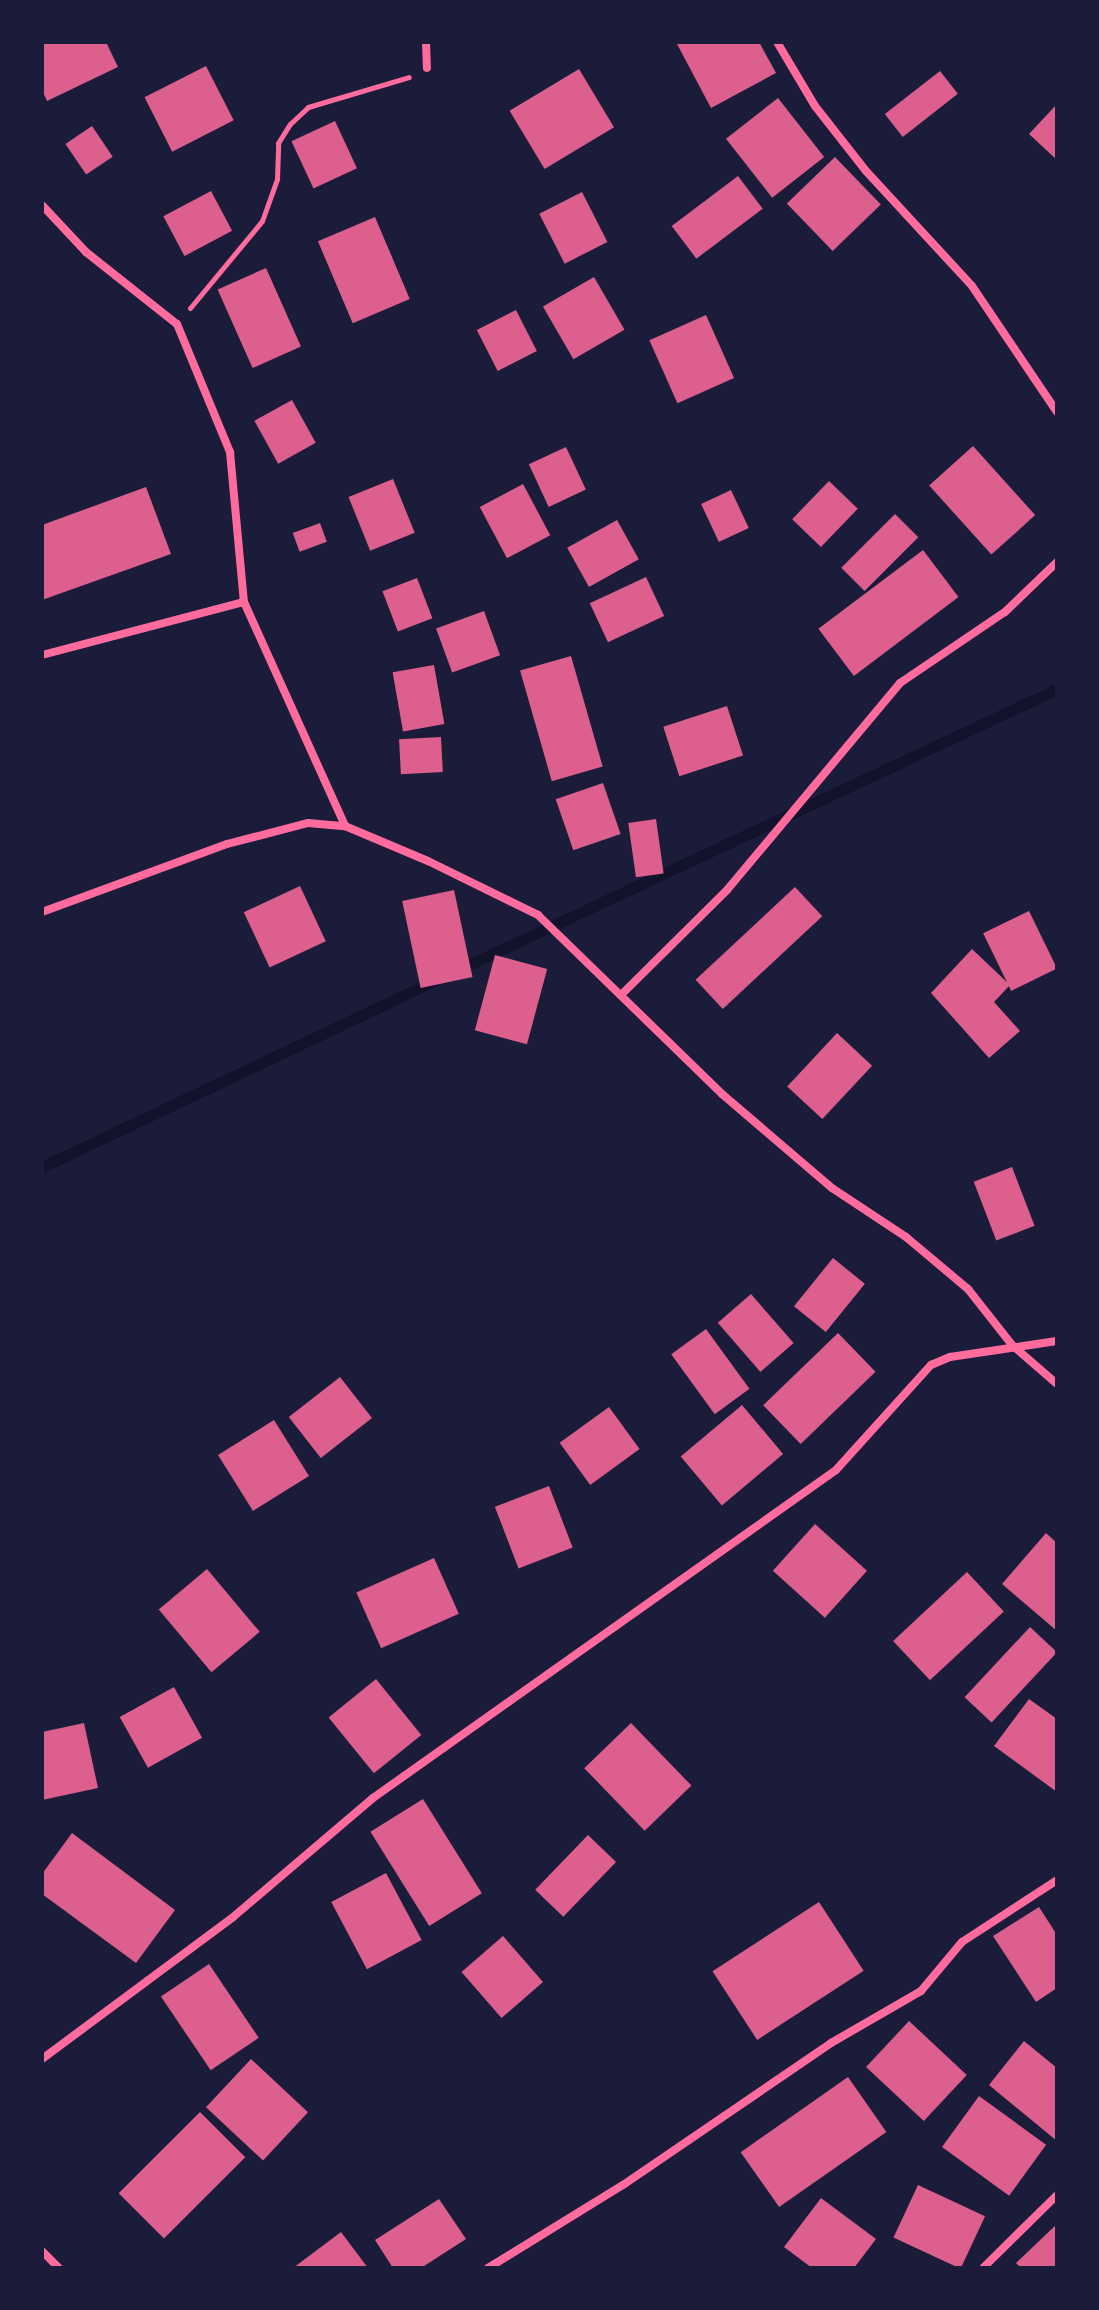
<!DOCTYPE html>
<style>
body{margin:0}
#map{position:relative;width:1099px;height:2310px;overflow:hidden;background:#1b1b3a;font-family:Spectral,serif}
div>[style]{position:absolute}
.stream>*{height:11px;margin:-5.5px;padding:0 5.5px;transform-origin:5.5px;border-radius:5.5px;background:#12122b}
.building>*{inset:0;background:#dd5f8e;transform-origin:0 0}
.path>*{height:5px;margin:-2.5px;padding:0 2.5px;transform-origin:2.5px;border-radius:2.5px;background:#ff6b9d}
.minor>*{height:8px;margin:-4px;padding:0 4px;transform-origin:4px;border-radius:4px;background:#ff6b9d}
span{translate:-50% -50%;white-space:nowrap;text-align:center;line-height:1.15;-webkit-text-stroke:6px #1b1b3a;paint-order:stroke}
.frame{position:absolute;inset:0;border:44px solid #1b1b3a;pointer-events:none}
</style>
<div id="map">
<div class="stream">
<i style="left:460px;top:969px;width:659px;rotate:-25.13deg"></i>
<i style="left:42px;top:1167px;width:433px;rotate:-25.4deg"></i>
</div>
<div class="building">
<i style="clip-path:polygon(42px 42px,106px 42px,118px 67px,47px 101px,42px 90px)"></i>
<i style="clip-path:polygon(681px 42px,759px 42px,776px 73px,711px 108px,677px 44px)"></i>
<i style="left:206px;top:66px;width:61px;height:69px;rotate:63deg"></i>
<i style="left:579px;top:69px;width:68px;height:81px;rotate:59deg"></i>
<i style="left:940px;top:71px;width:29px;height:70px;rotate:52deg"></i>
<i style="left:778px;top:98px;width:75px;height:66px;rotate:52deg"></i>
<i style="clip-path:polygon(1057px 104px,1057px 160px,1029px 134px)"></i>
<i style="left:335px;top:121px;width:52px;height:48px;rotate:65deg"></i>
<i style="left:92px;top:126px;width:37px;height:32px;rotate:56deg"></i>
<i style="left:835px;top:157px;width:66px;height:67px;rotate:46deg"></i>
<i style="left:738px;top:176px;width:41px;height:83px;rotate:53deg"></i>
<i style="left:211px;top:191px;width:45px;height:54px;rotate:62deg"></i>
<i style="left:582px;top:192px;width:56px;height:48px;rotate:63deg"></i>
<i style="left:375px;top:217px;width:89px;height:62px;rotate:67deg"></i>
<i style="left:266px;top:268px;width:86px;height:53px;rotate:66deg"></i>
<i style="left:594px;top:277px;width:61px;height:59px;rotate:60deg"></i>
<i style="left:516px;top:310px;width:46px;height:44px;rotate:63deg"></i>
<i style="left:706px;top:315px;width:69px;height:62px;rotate:66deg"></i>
<i style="left:292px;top:400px;width:49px;height:43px;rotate:61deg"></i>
<i style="left:973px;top:446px;width:93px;height:59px;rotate:48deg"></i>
<i style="left:566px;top:447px;width:47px;height:41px;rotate:65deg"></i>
<i style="left:393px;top:479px;width:58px;height:48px;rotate:68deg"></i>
<i style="left:829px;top:481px;width:40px;height:53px;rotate:44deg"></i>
<i style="left:523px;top:484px;width:58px;height:49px;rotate:62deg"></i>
<i style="clip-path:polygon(146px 487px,171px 554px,42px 600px,42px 525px)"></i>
<i style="left:731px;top:490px;width:42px;height:33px;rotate:65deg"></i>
<i style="left:895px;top:514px;width:33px;height:76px;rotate:45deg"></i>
<i style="left:617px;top:520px;width:45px;height:57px;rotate:61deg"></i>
<i style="left:320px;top:523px;width:20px;height:29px;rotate:70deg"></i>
<i style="left:923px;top:550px;width:59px;height:131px;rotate:53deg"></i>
<i style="left:646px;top:577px;width:43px;height:62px;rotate:65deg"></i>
<i style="left:417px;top:578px;width:43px;height:37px;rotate:69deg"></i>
<i style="left:484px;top:611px;width:47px;height:51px;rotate:70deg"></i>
<i style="left:571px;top:656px;width:115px;height:53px;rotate:74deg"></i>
<i style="left:434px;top:665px;width:60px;height:42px;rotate:80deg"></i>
<i style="left:727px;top:706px;width:52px;height:67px;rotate:72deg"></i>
<i style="left:441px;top:737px;width:35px;height:42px;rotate:87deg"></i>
<i style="left:603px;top:783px;width:54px;height:50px;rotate:71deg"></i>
<i style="left:656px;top:819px;width:55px;height:28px;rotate:82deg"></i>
<i style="left:300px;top:886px;width:61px;height:62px;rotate:65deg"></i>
<i style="left:795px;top:887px;width:40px;height:136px;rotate:47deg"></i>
<i style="left:454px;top:890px;width:89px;height:53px;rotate:78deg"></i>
<i style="left:1029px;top:911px;width:64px;height:51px;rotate:64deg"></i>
<i style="clip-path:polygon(972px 949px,1010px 985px,994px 1002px,1020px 1031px,989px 1058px,931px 993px)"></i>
<i style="left:495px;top:955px;width:54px;height:78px;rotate:15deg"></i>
<i style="left:837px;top:1033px;width:48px;height:73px;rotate:43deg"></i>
<i style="left:1012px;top:1167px;width:63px;height:41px;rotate:69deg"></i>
<i style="left:833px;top:1258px;width:41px;height:62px;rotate:39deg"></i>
<i style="left:751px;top:1294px;width:65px;height:44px;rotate:49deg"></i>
<i style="left:706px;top:1329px;width:74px;height:43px;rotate:54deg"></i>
<i style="left:838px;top:1333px;width:54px;height:104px;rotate:46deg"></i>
<i style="left:340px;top:1377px;width:52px;height:65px;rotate:52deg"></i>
<i style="left:742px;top:1405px;width:64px;height:80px;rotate:50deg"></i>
<i style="left:609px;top:1407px;width:52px;height:61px;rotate:54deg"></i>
<i style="left:274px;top:1420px;width:66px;height:66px;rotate:58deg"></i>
<i style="left:549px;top:1486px;width:66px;height:58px;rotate:69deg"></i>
<i style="left:815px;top:1524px;width:70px;height:63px;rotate:42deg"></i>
<i style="clip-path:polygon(1046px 1533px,1057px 1543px,1057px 1631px,1002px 1584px)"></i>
<i style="left:434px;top:1558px;width:61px;height:85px;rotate:66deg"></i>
<i style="left:207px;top:1569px;width:82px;height:63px;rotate:50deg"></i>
<i style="left:967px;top:1572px;width:54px;height:101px;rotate:47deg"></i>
<i style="left:1030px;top:1627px;width:37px;height:96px;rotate:43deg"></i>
<i style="left:376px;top:1679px;width:72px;height:61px;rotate:51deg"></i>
<i style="left:174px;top:1687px;width:58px;height:62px;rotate:61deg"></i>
<i style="clip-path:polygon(1029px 1699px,1057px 1719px,1057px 1792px,994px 1746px)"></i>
<i style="clip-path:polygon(84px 1723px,98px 1788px,42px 1800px,42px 1732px)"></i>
<i style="left:631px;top:1723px;width:87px;height:65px;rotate:46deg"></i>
<i style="left:423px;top:1799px;width:111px;height:62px;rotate:58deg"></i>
<i style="clip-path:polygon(72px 1833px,175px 1910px,136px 1963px,42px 1894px,42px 1874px)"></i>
<i style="left:588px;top:1835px;width:39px;height:76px;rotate:44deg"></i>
<i style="left:386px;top:1873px;width:76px;height:62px;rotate:62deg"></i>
<i style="left:819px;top:1902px;width:82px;height:127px;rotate:57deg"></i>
<i style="clip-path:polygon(1039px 1907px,1057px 1935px,1057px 1988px,1036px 2002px,993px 1936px)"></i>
<i style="left:503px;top:1936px;width:61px;height:55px;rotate:49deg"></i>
<i style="left:209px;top:1964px;width:89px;height:58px;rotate:56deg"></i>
<i style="left:909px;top:2021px;width:79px;height:63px;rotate:43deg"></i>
<i style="clip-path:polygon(1024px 2041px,1057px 2068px,1057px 2141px,989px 2085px)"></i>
<i style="left:251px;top:2059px;width:78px;height:66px;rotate:43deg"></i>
<i style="left:848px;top:2077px;width:67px;height:131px;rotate:55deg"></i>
<i style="left:979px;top:2096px;width:83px;height:63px;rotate:36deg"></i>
<i style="left:200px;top:2112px;width:64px;height:115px;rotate:45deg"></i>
<i style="left:918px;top:2185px;width:74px;height:58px;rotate:25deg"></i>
<i style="clip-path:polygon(821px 2198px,876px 2239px,854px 2268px,812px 2268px,784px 2247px)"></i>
<i style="clip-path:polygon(439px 2199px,466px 2239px,421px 2268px,393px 2268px,375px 2240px)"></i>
<i style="clip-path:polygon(1057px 2224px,1057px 2268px,1021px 2268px,1016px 2263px)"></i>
<i style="clip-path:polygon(341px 2232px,368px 2268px,293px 2268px)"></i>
</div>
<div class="path">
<i style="left:190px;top:308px;width:113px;rotate:-50.4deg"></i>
<i style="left:262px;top:221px;width:45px;rotate:-70.3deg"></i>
<i style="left:277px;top:179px;width:36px;rotate:-88deg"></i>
<i style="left:278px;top:143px;width:22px;rotate:-58deg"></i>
<i style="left:290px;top:124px;width:25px;rotate:-43deg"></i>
<i style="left:308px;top:107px;width:105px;rotate:-16.5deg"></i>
</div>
<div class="minor">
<i style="left:426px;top:42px;width:26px;rotate:88deg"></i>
<i style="left:777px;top:42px;width:74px;rotate:59.3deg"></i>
<i style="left:815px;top:106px;width:83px;rotate:51.9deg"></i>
<i style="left:866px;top:171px;width:156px;rotate:47.3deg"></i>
<i style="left:972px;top:286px;width:152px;rotate:56deg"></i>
<i style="left:42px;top:205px;width:64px;rotate:46.9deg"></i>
<i style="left:86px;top:252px;width:116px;rotate:38.4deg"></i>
<i style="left:177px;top:324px;width:139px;rotate:67.5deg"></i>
<i style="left:230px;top:452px;width:151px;rotate:84.7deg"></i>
<i style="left:244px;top:602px;width:246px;rotate:65.7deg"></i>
<i style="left:42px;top:655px;width:209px;rotate:-14.7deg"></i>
<i style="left:42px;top:912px;width:197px;rotate:-20.2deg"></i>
<i style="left:227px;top:844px;width:84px;rotate:-14.5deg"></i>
<i style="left:308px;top:823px;width:37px;rotate:5deg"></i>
<i style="left:345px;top:826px;width:90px;rotate:22.9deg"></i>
<i style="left:428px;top:861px;width:123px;rotate:26.1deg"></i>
<i style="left:538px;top:915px;width:257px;rotate:44.2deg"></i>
<i style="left:722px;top:1094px;width:145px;rotate:40.5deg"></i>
<i style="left:832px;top:1188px;width:89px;rotate:33.5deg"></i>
<i style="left:906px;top:1237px;width:81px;rotate:40deg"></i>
<i style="left:968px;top:1289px;width:71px;rotate:51.8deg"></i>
<i style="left:1012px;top:1345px;width:60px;rotate:40.9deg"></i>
<i style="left:622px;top:994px;width:148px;rotate:-44.7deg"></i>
<i style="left:727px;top:890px;width:270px;rotate:-50.1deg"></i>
<i style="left:900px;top:683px;width:127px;rotate:-34.1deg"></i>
<i style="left:1005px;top:612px;width:72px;rotate:-43.9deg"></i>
<i style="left:42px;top:2059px;width:237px;rotate:-36.6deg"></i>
<i style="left:232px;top:1918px;width:185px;rotate:-40.4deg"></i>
<i style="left:373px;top:1798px;width:567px;rotate:-35.31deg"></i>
<i style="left:836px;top:1470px;width:142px;rotate:-47.9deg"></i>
<i style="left:931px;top:1365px;width:21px;rotate:-23deg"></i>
<i style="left:950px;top:1357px;width:108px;rotate:-8.5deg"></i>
<i style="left:42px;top:2251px;width:24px;rotate:45deg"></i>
<i style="left:488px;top:2268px;width:158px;rotate:-31.6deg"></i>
<i style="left:623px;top:2185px;width:252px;rotate:-34.3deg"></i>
<i style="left:831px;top:2043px;width:104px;rotate:-30deg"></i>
<i style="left:921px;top:1991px;width:64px;rotate:-50.1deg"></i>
<i style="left:962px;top:1942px;width:113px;rotate:-33.1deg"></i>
<i style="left:983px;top:2268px;width:104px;rotate:-44.6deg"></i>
</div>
<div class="frame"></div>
</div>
